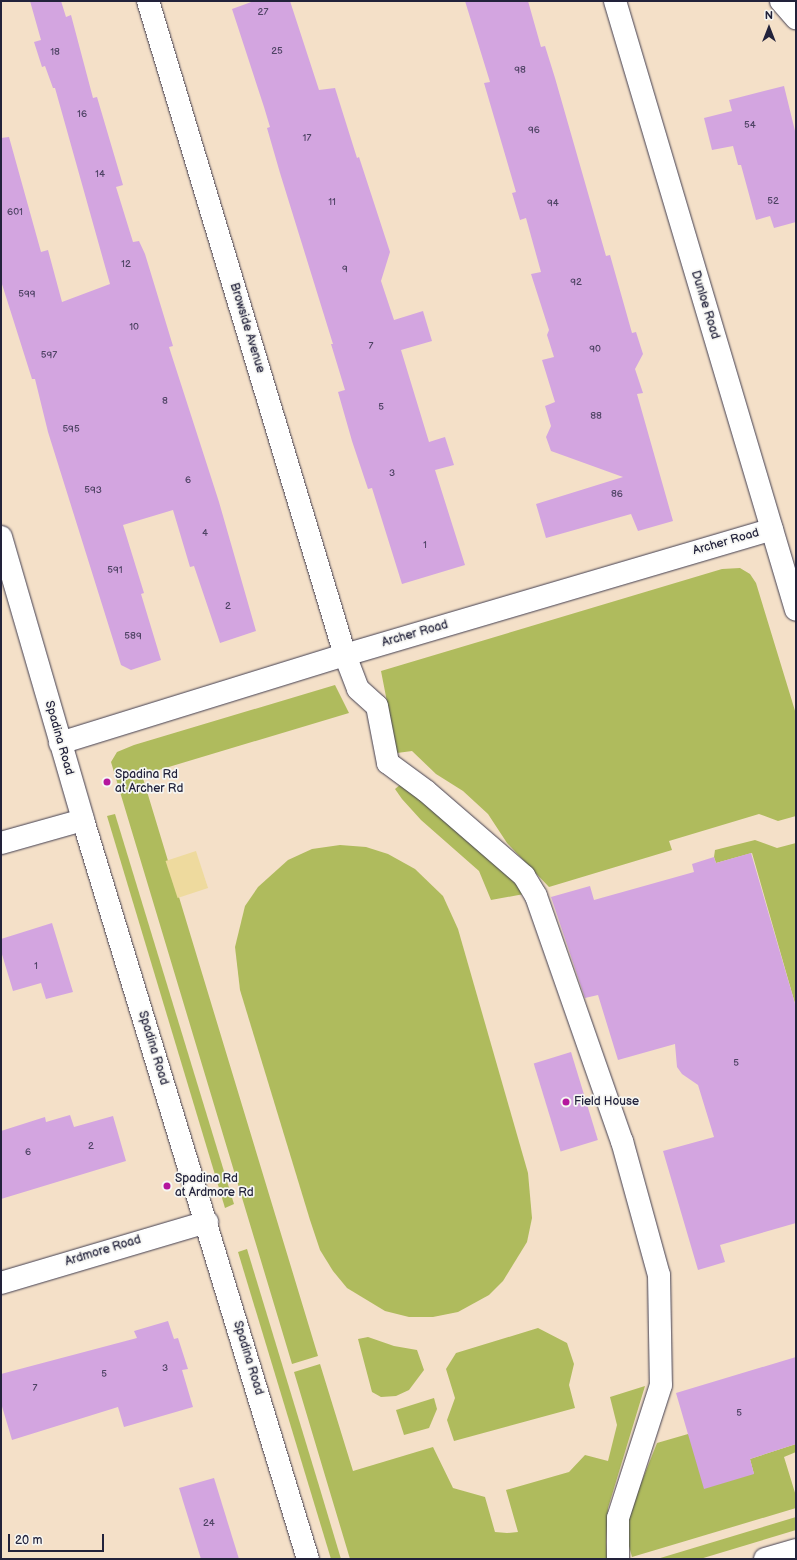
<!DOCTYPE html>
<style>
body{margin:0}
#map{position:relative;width:797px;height:1560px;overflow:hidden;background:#f4e0c8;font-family:"Balsamiq Sans",sans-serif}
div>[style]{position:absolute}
.green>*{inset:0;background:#afbb5d}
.sand>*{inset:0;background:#eeda9e;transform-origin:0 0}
.building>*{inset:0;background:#d3a5e0;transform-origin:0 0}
.roads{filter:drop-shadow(0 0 1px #423e50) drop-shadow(0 0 1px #423e50)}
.minor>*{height:22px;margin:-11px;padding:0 11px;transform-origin:11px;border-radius:11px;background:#fff}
.dots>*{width:11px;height:11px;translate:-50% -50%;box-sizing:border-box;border:2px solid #f6f6f2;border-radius:50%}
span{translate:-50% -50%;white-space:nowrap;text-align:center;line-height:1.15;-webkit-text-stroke:3.5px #f6f6f2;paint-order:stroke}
.number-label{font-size:10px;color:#4e4364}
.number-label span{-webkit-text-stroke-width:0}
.street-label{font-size:12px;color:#22223b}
.poi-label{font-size:12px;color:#22223b}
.left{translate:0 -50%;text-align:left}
.frame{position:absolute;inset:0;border:2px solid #22223b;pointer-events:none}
.north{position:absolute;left:749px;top:8px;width:40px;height:40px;-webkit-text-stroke:3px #f6f6f2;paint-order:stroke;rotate:0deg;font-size:11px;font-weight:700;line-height:16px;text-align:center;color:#22223b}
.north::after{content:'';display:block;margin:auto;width:14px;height:18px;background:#22223b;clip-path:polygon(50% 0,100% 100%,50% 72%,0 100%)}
.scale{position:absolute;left:8px;top:1534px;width:96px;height:18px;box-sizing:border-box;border:2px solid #22223b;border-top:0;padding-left:5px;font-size:12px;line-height:14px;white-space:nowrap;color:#22223b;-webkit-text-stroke:3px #f6f6f2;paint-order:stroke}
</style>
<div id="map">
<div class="green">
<i style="clip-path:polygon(740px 568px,750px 574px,756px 583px,796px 714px,796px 816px,778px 821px,759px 814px,669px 841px,672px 850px,549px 887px,507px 843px,488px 814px,463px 791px,436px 774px,412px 751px,397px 753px,381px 671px,722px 569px)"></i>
<i style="clip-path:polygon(335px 685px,349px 713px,142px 775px,318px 1356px,292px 1364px,111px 762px,117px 752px,134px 745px)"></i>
<i style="clip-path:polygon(401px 784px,512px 879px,524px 894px,491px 900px,479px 871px,421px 820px,402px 799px,395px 789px)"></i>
<i style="clip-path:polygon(115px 814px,234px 1204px,225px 1208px,107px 816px)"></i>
<i style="clip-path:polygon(755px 840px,777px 848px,796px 843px,796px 1007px,752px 853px,716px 863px,714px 857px,715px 850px)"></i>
<i style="clip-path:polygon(340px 845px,366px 847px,388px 854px,415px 869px,443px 896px,458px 929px,528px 1173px,532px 1218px,527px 1242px,503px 1281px,489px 1295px,458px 1312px,433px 1317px,409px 1317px,385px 1311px,347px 1288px,333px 1271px,320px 1250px,310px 1220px,240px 990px,235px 947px,245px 906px,258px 887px,288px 860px,312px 849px)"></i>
<i style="clip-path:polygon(247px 1249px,320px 1489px,341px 1559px,331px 1559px,238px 1252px)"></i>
<i style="clip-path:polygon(538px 1328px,567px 1343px,574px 1364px,569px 1385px,575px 1408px,454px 1441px,447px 1420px,455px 1398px,446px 1369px,456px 1353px)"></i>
<i style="clip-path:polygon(368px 1337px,394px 1346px,417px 1350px,424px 1370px,409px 1390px,396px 1396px,381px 1397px,372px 1392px,358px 1339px)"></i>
<i style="clip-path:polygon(320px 1364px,353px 1471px,433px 1447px,453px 1488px,485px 1497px,495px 1532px,507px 1533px,518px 1532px,506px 1490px,569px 1472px,585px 1455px,608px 1461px,617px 1425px,610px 1397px,645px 1386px,608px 1508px,606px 1542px,607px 1559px,350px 1559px,294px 1372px)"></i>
<i style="clip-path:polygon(434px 1398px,437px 1409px,429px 1428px,404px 1435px,396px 1410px)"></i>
<i style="clip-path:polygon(688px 1434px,754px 1474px,750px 1459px,796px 1444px,796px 1452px,784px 1457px,796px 1496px,796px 1508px,632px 1557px,626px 1535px,630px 1511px,657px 1443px)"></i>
<i style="clip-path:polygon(796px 1517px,796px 1530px,700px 1559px,657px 1559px)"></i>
</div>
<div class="sand">
<i style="left:196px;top:851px;width:39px;height:32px;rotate:72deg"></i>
</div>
<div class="building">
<i style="clip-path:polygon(30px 1px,61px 1px,66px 17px,71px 15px,93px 98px,97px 97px,123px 185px,116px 187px,133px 242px,139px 241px,145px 254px,173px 346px,169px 347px,219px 502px,256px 631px,220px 643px,194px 566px,190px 567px,173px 510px,123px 525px,144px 593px,141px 594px,161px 660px,131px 670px,121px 665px,48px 432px,35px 379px,32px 379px,1px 281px,1px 138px,9px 137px,41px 252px,48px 250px,62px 302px,110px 284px,55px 88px,53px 88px,45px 66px,42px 67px,34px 42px,41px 40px)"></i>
<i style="clip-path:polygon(254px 1px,290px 1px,319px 90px,335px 88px,357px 158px,359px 157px,390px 252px,381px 281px,394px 320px,423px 311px,432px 341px,401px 350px,429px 442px,445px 437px,454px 465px,435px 470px,465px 565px,402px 584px,372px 488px,368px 489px,352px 441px,338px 392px,345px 390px,331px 344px,333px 344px,280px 173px,267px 128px,270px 127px,264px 107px,232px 9px)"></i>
<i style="clip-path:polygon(465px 1px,528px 1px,541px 47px,545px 46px,555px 78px,606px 256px,610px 255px,632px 333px,636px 332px,643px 354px,635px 369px,643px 393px,637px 394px,673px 521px,638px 531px,631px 514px,546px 538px,536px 504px,623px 477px,551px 451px,546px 437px,551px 426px,545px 406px,555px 402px,542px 360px,554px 357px,547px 335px,549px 330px,531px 274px,541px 272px,526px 218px,520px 220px,512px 193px,516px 192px,484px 83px,490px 82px)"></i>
<i style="clip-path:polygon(784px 86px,796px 135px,796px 222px,774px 228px,770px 216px,756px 220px,741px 165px,738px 165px,733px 146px,712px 150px,704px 118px,732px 111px,729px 100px)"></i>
<i style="clip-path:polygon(751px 853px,796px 1007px,796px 1223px,720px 1245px,725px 1262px,698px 1270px,663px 1151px,714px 1137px,698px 1085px,682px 1074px,677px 1067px,675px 1044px,618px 1060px,598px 995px,585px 998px,551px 897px,590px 886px,594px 900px,694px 872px,692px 864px,714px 857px,716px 863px)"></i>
<i style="clip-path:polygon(52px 923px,73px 992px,46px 999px,41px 983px,13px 991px,1px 951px,1px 939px)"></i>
<i style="left:571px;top:1052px;width:92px;height:39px;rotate:73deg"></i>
<i style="clip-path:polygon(70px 1115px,74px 1127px,113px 1116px,126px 1161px,1px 1199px,1px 1131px,45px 1117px,46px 1122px)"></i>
<i style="clip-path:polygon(168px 1321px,174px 1339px,178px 1338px,188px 1369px,182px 1370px,193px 1407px,124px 1427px,118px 1407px,12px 1440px,1px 1403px,1px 1374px,137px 1338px,134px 1331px)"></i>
<i style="clip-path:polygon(796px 1357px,796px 1444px,750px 1459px,754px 1474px,704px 1489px,676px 1393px)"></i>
<i style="clip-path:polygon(214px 1478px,239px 1559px,201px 1559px,179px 1488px)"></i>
</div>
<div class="roads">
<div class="minor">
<i style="left:148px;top:1px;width:683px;rotate:73.24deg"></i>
<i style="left:345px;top:655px;width:36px;rotate:69deg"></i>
<i style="left:358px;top:689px;width:25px;rotate:42deg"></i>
<i style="left:377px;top:706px;width:58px;rotate:79.1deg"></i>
<i style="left:388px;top:763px;width:47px;rotate:36.4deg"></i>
<i style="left:426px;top:791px;width:130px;rotate:40.9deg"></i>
<i style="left:524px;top:876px;width:23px;rotate:59deg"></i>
<i style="left:536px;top:896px;width:260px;rotate:70.7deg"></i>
<i style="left:622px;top:1141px;width:139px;rotate:74.6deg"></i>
<i style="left:659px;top:1275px;width:110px;rotate:89deg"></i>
<i style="left:661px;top:1385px;width:140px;rotate:107.9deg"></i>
<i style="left:618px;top:1518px;width:41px;rotate:90deg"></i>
<i style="left:615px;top:1px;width:635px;rotate:73.45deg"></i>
<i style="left:781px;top:1px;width:23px;rotate:49deg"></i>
<i style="left:1px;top:537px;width:295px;rotate:73.8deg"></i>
<i style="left:83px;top:820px;width:772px;rotate:73.07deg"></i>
<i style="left:60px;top:743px;width:298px;rotate:-17.2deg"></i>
<i style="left:345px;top:655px;width:445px;rotate:-16.4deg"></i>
<i style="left:1px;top:843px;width:85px;rotate:-15.7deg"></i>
<i style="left:1px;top:1283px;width:215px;rotate:-16.5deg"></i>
<i style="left:765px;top:1559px;width:32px;rotate:-16deg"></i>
</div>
</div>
<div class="dots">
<i style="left:107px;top:782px;background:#b5179e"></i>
<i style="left:566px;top:1102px;background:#b5179e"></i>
<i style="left:167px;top:1186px;background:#b5179e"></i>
</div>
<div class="number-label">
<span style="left:263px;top:13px">27</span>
<span style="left:277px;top:52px">25</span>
<span style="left:55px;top:53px">18</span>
<span style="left:520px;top:71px">98</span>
<span style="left:82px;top:115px">16</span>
<span style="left:750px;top:126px">54</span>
<span style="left:534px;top:131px">96</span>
<span style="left:307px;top:139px">17</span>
<span style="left:100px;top:175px">14</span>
<span style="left:773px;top:202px">52</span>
<span style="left:332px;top:203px">11</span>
<span style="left:553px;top:204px">94</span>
<span style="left:15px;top:213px">601</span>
<span style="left:126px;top:265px">12</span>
<span style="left:345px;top:270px">9</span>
<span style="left:576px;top:283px">92</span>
<span style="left:27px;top:295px">599</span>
<span style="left:134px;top:328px">10</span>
<span style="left:371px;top:347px">7</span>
<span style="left:595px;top:350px">90</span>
<span style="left:49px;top:356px">597</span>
<span style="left:165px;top:402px">8</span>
<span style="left:381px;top:408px">5</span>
<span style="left:596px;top:417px">88</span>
<span style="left:71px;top:430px">595</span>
<span style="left:392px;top:474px">3</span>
<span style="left:188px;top:481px">6</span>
<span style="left:93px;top:491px">593</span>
<span style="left:617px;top:495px">86</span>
<span style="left:205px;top:534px">4</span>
<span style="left:425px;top:546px">1</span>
<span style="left:115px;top:571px">591</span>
<span style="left:228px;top:607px">2</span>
<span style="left:133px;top:637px">589</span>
<span style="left:36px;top:967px">1</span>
<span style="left:736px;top:1064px">5</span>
<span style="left:91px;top:1147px">2</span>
<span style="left:28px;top:1153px">6</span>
<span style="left:165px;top:1369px">3</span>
<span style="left:104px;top:1375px">5</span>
<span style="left:35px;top:1389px">7</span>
<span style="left:739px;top:1414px">5</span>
<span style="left:209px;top:1524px">24</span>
</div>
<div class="street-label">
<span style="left:705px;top:305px;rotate:73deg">Dunloe Road</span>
<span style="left:247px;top:328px;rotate:73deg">Browside Avenue</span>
<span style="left:726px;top:542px;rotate:-16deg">Archer Road</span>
<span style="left:415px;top:634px;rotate:-16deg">Archer Road</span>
<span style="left:59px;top:738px;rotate:74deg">Spadina Road</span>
<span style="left:153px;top:1048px;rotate:73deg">Spadina Road</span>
<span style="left:103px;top:1251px;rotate:-17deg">Ardmore Road</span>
<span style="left:248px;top:1358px;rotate:73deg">Spadina Road</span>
</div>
<div class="poi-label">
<span class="left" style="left:115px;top:782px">Spadina Rd<br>at Archer Rd</span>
<span class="left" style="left:574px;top:1102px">Field House</span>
<span class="left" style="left:175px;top:1186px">Spadina Rd<br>at Ardmore Rd</span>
</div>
<div class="frame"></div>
<div class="north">N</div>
<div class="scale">20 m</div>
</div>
